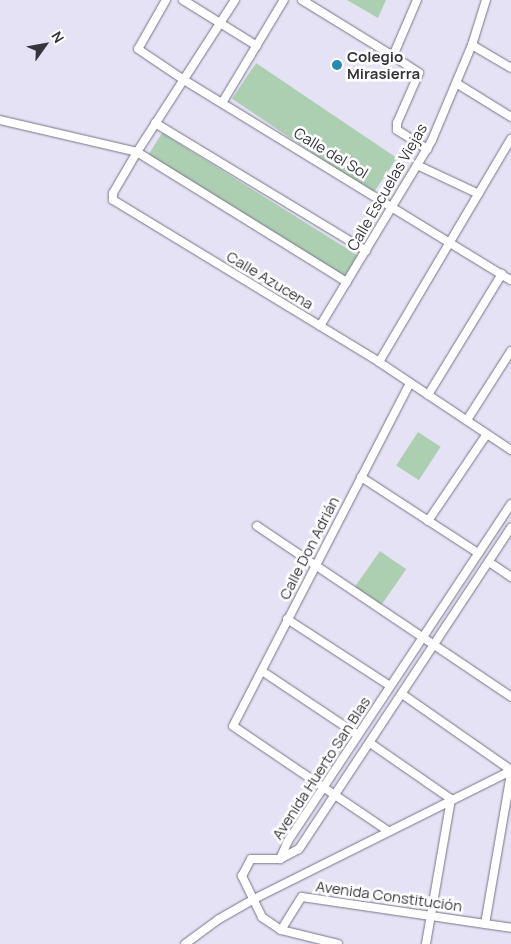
<!DOCTYPE html>
<meta charset="utf-8">
<style>
body{margin:0}
#map{position:relative;width:511px;height:944px;overflow:hidden;background:#e6e2f6;font-family:Manrope,sans-serif}
div>[style]{position:absolute}
.green>*{inset:0;background:#adcfb1;transform-origin:0 0}
.roads{filter:drop-shadow(0 0 1px #797587) drop-shadow(0 0 1px #797587)}
.minor>*{height:8px;margin:-4px;padding:0 4px;transform-origin:4px;border-radius:4px;background:#fff}
.dots>*{width:14px;height:14px;translate:-50% -50%;box-sizing:border-box;border:2px solid #fff;border-radius:50%}
span{translate:-50% -50%;white-space:nowrap;text-align:center;line-height:1.15;-webkit-text-stroke:5px #fff;paint-order:stroke}
.poi-label{font-size:15px;color:#36353d;font-weight:700}
.left{translate:0 -50%;text-align:left}
.street-label{font-size:15px;color:#36353d}
.north{position:absolute;left:20px;top:20px;width:50px;height:50px;-webkit-text-stroke:4px #fff;paint-order:stroke;rotate:58deg;font-size:14px;font-weight:700;line-height:20px;text-align:center;color:#36353d}
.north::after{content:'';display:block;margin:auto;width:18px;height:22px;background:#36353d;clip-path:polygon(50% 0,100% 100%,50% 72%,0 100%)}
</style>
<div id="map">
<div class="green">
<i style="clip-path:polygon(347px 0,386px 0,378px 18px)"></i>
<i style="left:256px;top:63px;width:170px;height:43px;rotate:34deg"></i>
<i style="left:162px;top:133px;width:234px;height:27px;rotate:32deg"></i>
<i style="left:418px;top:432px;width:27px;height:40px;rotate:33deg"></i>
<i style="left:380px;top:551px;width:32px;height:44px;rotate:35deg"></i>
</div>
<div class="roads">
<div class="minor">
<i style="left:166px;top:0;width:56px;rotate:119.7deg"></i>
<i style="left:138px;top:49px;width:55px;rotate:34deg"></i>
<i style="left:184px;top:80px;width:383px;rotate:31.5deg"></i>
<i style="left:183px;top:0;width:87px;rotate:31.9deg"></i>
<i style="left:235px;top:0;width:181px;rotate:122.8deg"></i>
<i style="left:137px;top:152px;width:48px;rotate:120.3deg"></i>
<i style="left:113px;top:193px;width:7px;rotate:90deg"></i>
<i style="left:113px;top:200px;width:311px;rotate:31.3deg"></i>
<i style="left:379px;top:362px;width:159px;rotate:33.7deg"></i>
<i style="left:302px;top:0;width:107px;rotate:31.6deg"></i>
<i style="left:417px;top:0;width:61px;rotate:113.2deg"></i>
<i style="left:393px;top:56px;width:31px;rotate:33deg"></i>
<i style="left:419px;top:73px;width:55px;rotate:113.7deg"></i>
<i style="left:397px;top:123px;width:7px;rotate:90deg"></i>
<i style="left:397px;top:130px;width:36px;rotate:32deg"></i>
<i style="left:472px;top:45px;width:45px;rotate:30.5deg"></i>
<i style="left:456px;top:83px;width:65px;rotate:31.7deg"></i>
<i style="left:222px;top:103px;width:120px;rotate:-59deg"></i>
<i style="left:0;top:120px;width:141px;rotate:13.1deg"></i>
<i style="left:137px;top:152px;width:247px;rotate:31.8deg"></i>
<i style="left:155px;top:123px;width:247px;rotate:31.2deg"></i>
<i style="left:417px;top:165px;width:68px;rotate:25.1deg"></i>
<i style="left:320px;top:326px;width:217px;rotate:-58.9deg"></i>
<i style="left:432px;top:140px;width:103px;rotate:-67.2deg"></i>
<i style="left:472px;top:45px;width:47px;rotate:-72.7deg"></i>
<i style="left:379px;top:362px;width:259px;rotate:-59.4deg"></i>
<i style="left:428px;top:395px;width:142px;rotate:-58.6deg"></i>
<i style="left:467px;top:420px;width:82px;rotate:-57.5deg"></i>
<i style="left:361px;top:477px;width:140px;rotate:33deg"></i>
<i style="left:428px;top:521px;width:105px;rotate:-55.9deg"></i>
<i style="left:257px;top:526px;width:306px;rotate:33.9deg"></i>
<i style="left:489px;top:562px;width:27px;rotate:34deg"></i>
<i style="left:287px;top:619px;width:123px;rotate:33deg"></i>
<i style="left:262px;top:671px;width:115px;rotate:33.7deg"></i>
<i style="left:402px;top:694px;width:133px;rotate:34.9deg"></i>
<i style="left:370px;top:743px;width:98px;rotate:34.7deg"></i>
<i style="left:451px;top:799px;width:147px;rotate:99.8deg"></i>
<i style="left:388px;top:831px;width:187px;rotate:-145.9deg"></i>
<i style="left:233px;top:726px;width:386px;rotate:-62.7deg"></i>
<i style="left:280px;top:859px;width:20px;rotate:-66deg"></i>
<i style="left:288px;top:841px;width:404px;rotate:-56.5deg"></i>
<i style="left:485px;top:924px;width:153px;rotate:-80.2deg"></i>
<i style="left:281px;top:930px;width:39px;rotate:-58deg"></i>
<i style="left:302px;top:897px;width:211px;rotate:8.4deg"></i>
<i style="left:185px;top:944px;width:42px;rotate:-36.3deg"></i>
<i style="left:219px;top:919px;width:40px;rotate:-29.7deg"></i>
<i style="left:254px;top:899px;width:287px;rotate:-26.5deg"></i>
<i style="left:338px;top:944px;width:59px;rotate:-166.2deg"></i>
<i style="left:281px;top:930px;width:23px;rotate:-146deg"></i>
<i style="left:262px;top:917px;width:46px;rotate:-116deg"></i>
<i style="left:242px;top:876px;width:19px;rotate:-62deg"></i>
<i style="left:251px;top:859px;width:29px"></i>
<i style="left:280px;top:859px;width:21px;rotate:-28deg"></i>
<i style="left:299px;top:849px;width:385px;rotate:-56.6deg"></i>
</div>
</div>
<div class="dots">
<i style="left:337px;top:65px;background:#258bb4"></i>
</div>
<div class="poi-label">
<span class="left" style="left:347px;top:65px">Colegio<br>Mirasierra</span>
</div>
<div class="street-label">
<span style="left:331px;top:153px;rotate:31deg">Calle del Sol</span>
<span style="left:387px;top:187px;rotate:-60deg">Calle Escuelas Viejas</span>
<span style="left:270px;top:280px;rotate:31deg">Calle Azucena</span>
<span style="left:309px;top:548px;rotate:-63deg">Calle Don Adrián</span>
<span style="left:321px;top:768px;rotate:-57deg">Avenida Huerto San Blas</span>
<span style="left:389px;top:896px;rotate:8deg">Avenida Constitución</span>
</div>
<div class="north">N</div>
</div>
